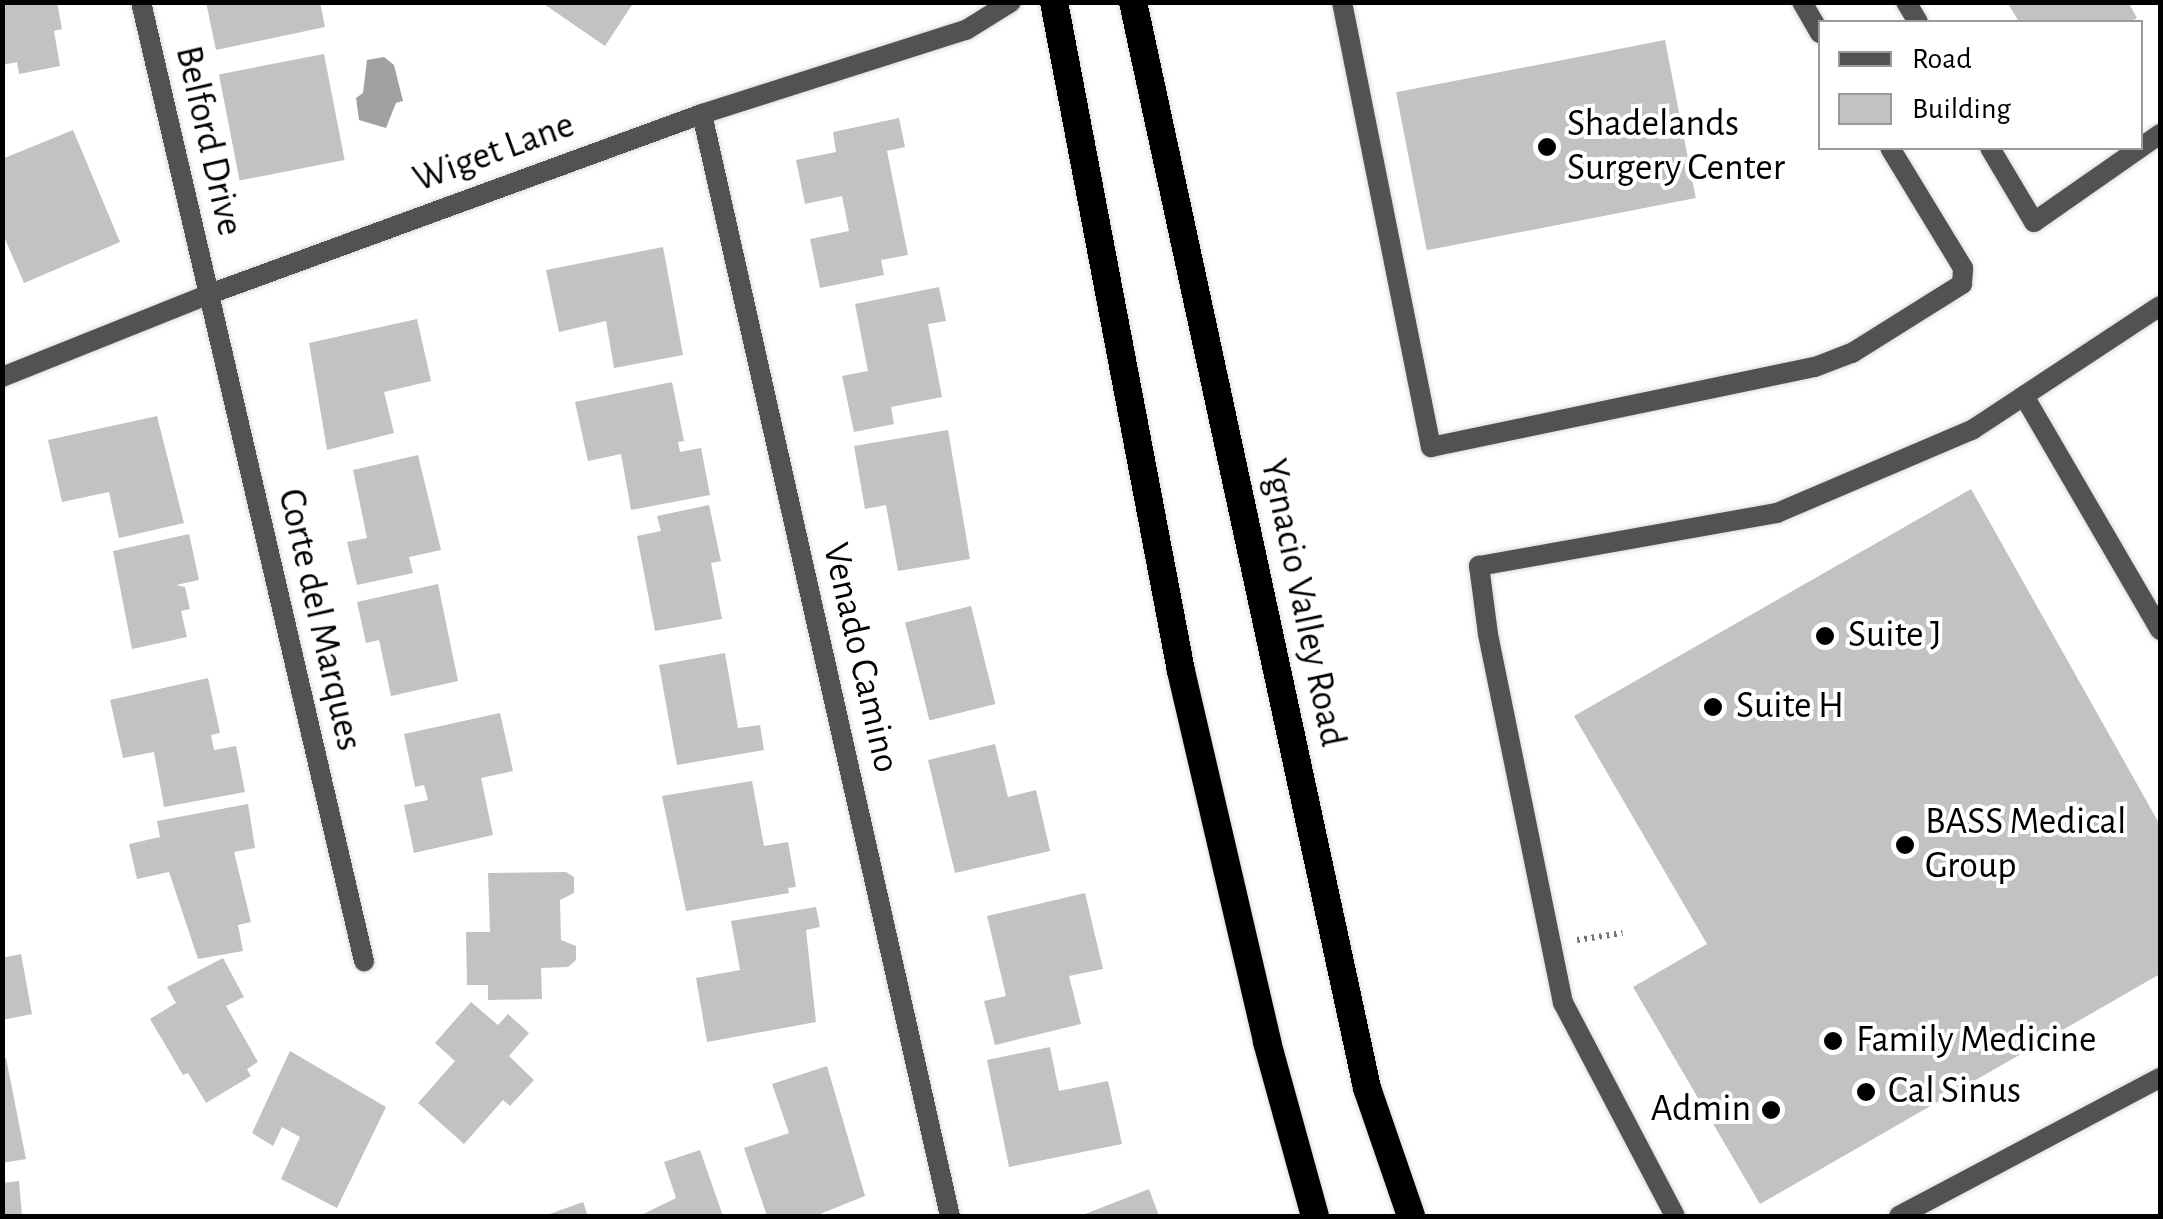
<!DOCTYPE html>
<style>
body{margin:0}
#map{position:relative;width:2163px;height:1219px;overflow:hidden;background:#fff;font-family:"Alegreya Sans",sans-serif}
div>[style]{position:absolute}
.water>*{inset:0;background:#a0a0a0}
.building>*{inset:0;background:#c2c2c2;transform-origin:0 0}
.path>*{height:6px;margin-top:-3px;transform-origin:0;background:repeating-linear-gradient(90deg,#747474 0 2.5px,transparent 0 7.5px)}
.roads{filter:drop-shadow(0 0 2px #dbdbdb) drop-shadow(0 0 2px #dbdbdb)}
.service>*{height:20px;margin:-10px;padding:0 10px;transform-origin:10px;border-radius:10px;background:#525252}
.minor>*{height:20px;margin:-10px;padding:0 10px;transform-origin:10px;border-radius:10px;background:#525252}
.trunk>*{height:28px;margin:-14px;padding:0 14px;transform-origin:14px;border-radius:14px;background:#000}
.dots>*{width:28px;height:28px;translate:-50% -50%;box-sizing:border-box;border:5px solid #fff;border-radius:50%}
span{translate:-50% -50%;white-space:nowrap;text-align:center;line-height:1.15;-webkit-text-stroke:8px #fff;paint-order:stroke}
.poi-label{font-size:38px;color:#000}
.left{translate:0 -50%;text-align:left}
.right{translate:-100% -50%;text-align:right}
.street-label{font-size:38px;color:#000}
.frame{position:absolute;inset:0;border:5px solid #000;pointer-events:none}
.legend{position:absolute;left:1818px;top:20px;width:325px;height:130px;box-sizing:border-box;background:#fff;border:2px solid #999;margin:0;padding:12px 18px;list-style:none;font-size:30px;color:#000}
.legend li{display:flex;align-items:center;gap:20px;height:50px}
.legend b{width:50px;border:2px solid #999}
</style>
<div id="map">
<div class="water">
<i style="clip-path:polygon(384px 57px,394px 65px,403px 101px,396px 103px,386px 128px,359px 120px,356px 98px,363px 93px,367px 60px)"></i>
</div>
<div class="building">
<i style="clip-path:polygon(2px 2px,57px 2px,62px 29px,54px 31px,60px 66px,19px 74px,17px 62px,2px 65px)"></i>
<i style="clip-path:polygon(206px 2px,320px 2px,325px 27px,216px 50px)"></i>
<i style="clip-path:polygon(541px 2px,634px 2px,605px 46px)"></i>
<i style="clip-path:polygon(2007px 2px,2128px 2px,2137px 18px,2130px 22px,2019px 22px)"></i>
<i style="left:1665px;top:40px;width:161px;height:274px;rotate:79deg"></i>
<i style="left:324px;top:54px;width:108px;height:107px;rotate:79deg"></i>
<i style="clip-path:polygon(899px 118px,905px 147px,887px 151px,908px 255px,881px 260px,884px 275px,820px 288px,810px 239px,849px 231px,842px 196px,805px 204px,796px 160px,836px 152px,833px 132px)"></i>
<i style="clip-path:polygon(73px 130px,120px 242px,24px 283px,2px 232px,2px 159px)"></i>
<i style="clip-path:polygon(663px 247px,683px 355px,614px 368px,606px 321px,559px 332px,546px 270px)"></i>
<i style="clip-path:polygon(939px 287px,946px 321px,928px 324px,942px 397px,891px 407px,894px 424px,854px 432px,842px 376px,868px 371px,855px 304px)"></i>
<i style="clip-path:polygon(417px 319px,431px 381px,384px 392px,394px 433px,327px 450px,309px 343px)"></i>
<i style="clip-path:polygon(672px 382px,684px 441px,678px 442px,680px 452px,701px 448px,710px 495px,631px 510px,621px 454px,588px 461px,575px 402px)"></i>
<i style="clip-path:polygon(157px 416px,184px 523px,119px 538px,109px 492px,62px 502px,48px 440px)"></i>
<i style="clip-path:polygon(948px 430px,970px 559px,898px 571px,886px 505px,865px 509px,854px 446px)"></i>
<i style="clip-path:polygon(418px 455px,441px 550px,409px 557px,413px 573px,357px 585px,347px 542px,367px 538px,353px 470px)"></i>
<i style="clip-path:polygon(1971px 489px,2160px 825px,2160px 974px,1760px 1204px,1633px 987px,1707px 944px,1574px 716px)"></i>
<i style="clip-path:polygon(709px 505px,721px 561px,711px 563px,722px 619px,655px 631px,637px 536px,661px 531px,657px 516px)"></i>
<i style="clip-path:polygon(189px 534px,199px 580px,176px 585px,185px 587px,190px 609px,181px 611px,187px 637px,132px 649px,113px 551px)"></i>
<i style="clip-path:polygon(438px 584px,458px 681px,391px 696px,379px 640px,366px 643px,357px 602px)"></i>
<i style="left:971px;top:606px;width:101px;height:68px;rotate:76deg"></i>
<i style="clip-path:polygon(725px 653px,738px 728px,760px 725px,764px 750px,677px 765px,659px 665px)"></i>
<i style="clip-path:polygon(208px 678px,220px 733px,211px 735px,214px 750px,236px 746px,245px 792px,164px 807px,154px 752px,123px 758px,110px 700px)"></i>
<i style="clip-path:polygon(500px 713px,513px 771px,481px 778px,493px 835px,414px 853px,404px 805px,428px 800px,424px 785px,415px 787px,404px 734px)"></i>
<i style="clip-path:polygon(995px 744px,1008px 797px,1036px 790px,1050px 851px,955px 873px,928px 760px)"></i>
<i style="clip-path:polygon(752px 781px,764px 846px,788px 842px,796px 887px,788px 888px,789px 893px,686px 911px,662px 796px)"></i>
<i style="clip-path:polygon(248px 804px,255px 848px,234px 852px,251px 922px,238px 925px,243px 951px,198px 959px,169px 872px,137px 879px,129px 844px,160px 837px,157px 821px)"></i>
<i style="clip-path:polygon(566px 872px,574px 877px,574px 893px,560px 900px,561px 940px,576px 946px,576px 960px,568px 967px,541px 968px,542px 999px,488px 1000px,488px 985px,467px 985px,466px 932px,490px 932px,488px 873px)"></i>
<i style="clip-path:polygon(1085px 893px,1103px 969px,1069px 976px,1081px 1024px,995px 1045px,984px 1001px,1006px 996px,987px 916px)"></i>
<i style="clip-path:polygon(816px 907px,820px 927px,806px 930px,816px 1022px,707px 1042px,696px 978px,740px 970px,731px 921px)"></i>
<i style="clip-path:polygon(21px 954px,32px 1014px,2px 1020px,2px 958px)"></i>
<i style="clip-path:polygon(223px 958px,244px 997px,226px 1006px,258px 1062px,247px 1069px,251px 1076px,206px 1103px,188px 1073px,183px 1075px,150px 1019px,176px 1003px,167px 987px)"></i>
<i style="clip-path:polygon(471px 1002px,498px 1025px,508px 1014px,529px 1033px,509px 1056px,534px 1080px,510px 1106px,503px 1100px,464px 1144px,418px 1103px,455px 1061px,435px 1043px)"></i>
<i style="clip-path:polygon(1050px 1047px,1059px 1091px,1108px 1081px,1122px 1144px,1009px 1167px,987px 1060px)"></i>
<i style="clip-path:polygon(290px 1051px,386px 1107px,337px 1208px,281px 1179px,300px 1137px,282px 1127px,273px 1146px,252px 1133px)"></i>
<i style="clip-path:polygon(6px 1058px,26px 1159px,2px 1163px,2px 1059px)"></i>
<i style="clip-path:polygon(827px 1066px,865px 1196px,815px 1216px,767px 1216px,744px 1148px,789px 1133px,772px 1084px)"></i>
<i style="clip-path:polygon(700px 1150px,723px 1216px,639px 1216px,676px 1198px,664px 1162px)"></i>
<i style="clip-path:polygon(19px 1181px,22px 1215px,2px 1216px,2px 1183px)"></i>
<i style="clip-path:polygon(1149px 1189px,1159px 1216px,1080px 1216px)"></i>
<i style="clip-path:polygon(583px 1202px,588px 1216px,544px 1216px)"></i>
</div>
<div class="path">
<i style="left:1577px;top:940px;width:46px;rotate:-8.8deg"></i>
</div>
<div class="roads">
<div class="service">
<i style="left:1342px;top:2px;width:454px;rotate:78.7deg"></i>
<i style="left:1431px;top:447px;width:392px;rotate:-11.8deg"></i>
<i style="left:1815px;top:367px;width:40px;rotate:-21deg"></i>
<i style="left:1852px;top:353px;width:130px;rotate:-32.1deg"></i>
<i style="left:1962px;top:284px;width:16px;rotate:-86deg"></i>
<i style="left:1963px;top:268px;width:140px;rotate:-121.3deg"></i>
<i style="left:1802px;top:2px;width:36px;rotate:60deg"></i>
<i style="left:1906px;top:2px;width:23px;rotate:59deg"></i>
<i style="left:1990px;top:148px;width:86px;rotate:59.3deg"></i>
<i style="left:2034px;top:222px;width:154px;rotate:-34.9deg"></i>
<i style="left:2024px;top:396px;width:271px;rotate:59.8deg"></i>
<i style="left:1675px;top:1216px;width:241px;rotate:-117.7deg"></i>
<i style="left:1563px;top:1003px;width:377px;rotate:-101.5deg"></i>
<i style="left:1488px;top:634px;width:69px;rotate:-97.5deg"></i>
<i style="left:1479px;top:566px;width:303px;rotate:-10.1deg"></i>
<i style="left:1777px;top:513px;width:212px;rotate:-23.1deg"></i>
<i style="left:1972px;top:430px;width:225px;rotate:-33.4deg"></i>
<i style="left:1899px;top:1216px;width:295px;rotate:-27.9deg"></i>
</div>
<div class="minor">
<i style="left:141px;top:2px;width:985px;rotate:76.91deg"></i>
<i style="left:702px;top:114px;width:1130px;rotate:77.32deg"></i>
<i style="left:2px;top:377px;width:221px;rotate:-21.8deg"></i>
<i style="left:207px;top:295px;width:527px;rotate:-20.09deg"></i>
<i style="left:702px;top:114px;width:277px;rotate:-17.7deg"></i>
<i style="left:966px;top:30px;width:53px;rotate:-31.9deg"></i>
</div>
<div class="trunk">
<i style="left:1054px;top:2px;width:681px;rotate:79.25deg"></i>
<i style="left:1181px;top:671px;width:381px;rotate:76.9deg"></i>
<i style="left:1267px;top:1042px;width:180px;rotate:74.6deg"></i>
<i style="left:1133px;top:2px;width:1111px;rotate:77.84deg"></i>
<i style="left:1367px;top:1088px;width:135px;rotate:71deg"></i>
</div>
</div>
<div class="dots">
<i style="left:1547px;top:147px;background:#000"></i>
<i style="left:1825px;top:636px;background:#000"></i>
<i style="left:1713px;top:707px;background:#000"></i>
<i style="left:1905px;top:845px;background:#000"></i>
<i style="left:1833px;top:1041px;background:#000"></i>
<i style="left:1866px;top:1092px;background:#000"></i>
<i style="left:1771px;top:1110px;background:#000"></i>
</div>
<div class="poi-label">
<span class="left" style="left:1567px;top:147px">Shadelands<br>Surgery Center</span>
<span class="left" style="left:1848px;top:636px">Suite J</span>
<span class="left" style="left:1736px;top:707px">Suite H</span>
<span class="left" style="left:1925px;top:845px">BASS Medical<br>Group</span>
<span class="left" style="left:1856px;top:1041px">Family Medicine</span>
<span class="left" style="left:1888px;top:1092px">Cal Sinus</span>
<span class="right" style="left:1751px;top:1110px">Admin</span>
</div>
<div class="street-label">
<span style="left:208px;top:141px;rotate:77deg">Belford Drive</span>
<span style="left:494px;top:153px;rotate:-20deg">Wiget Lane</span>
<span style="left:1302px;top:603px;rotate:78deg">Ygnacio Valley Road</span>
<span style="left:319px;top:620px;rotate:77deg">Corte del Marques</span>
<span style="left:860px;top:658px;rotate:77deg">Venado Camino</span>
</div>
<div class="frame"></div>
<ul class="legend">
<li><b style="height:12px;background:#525252"></b>Road</li>
<li><b style="height:28px;background:#c2c2c2"></b>Building</li>
</ul>
</div>
